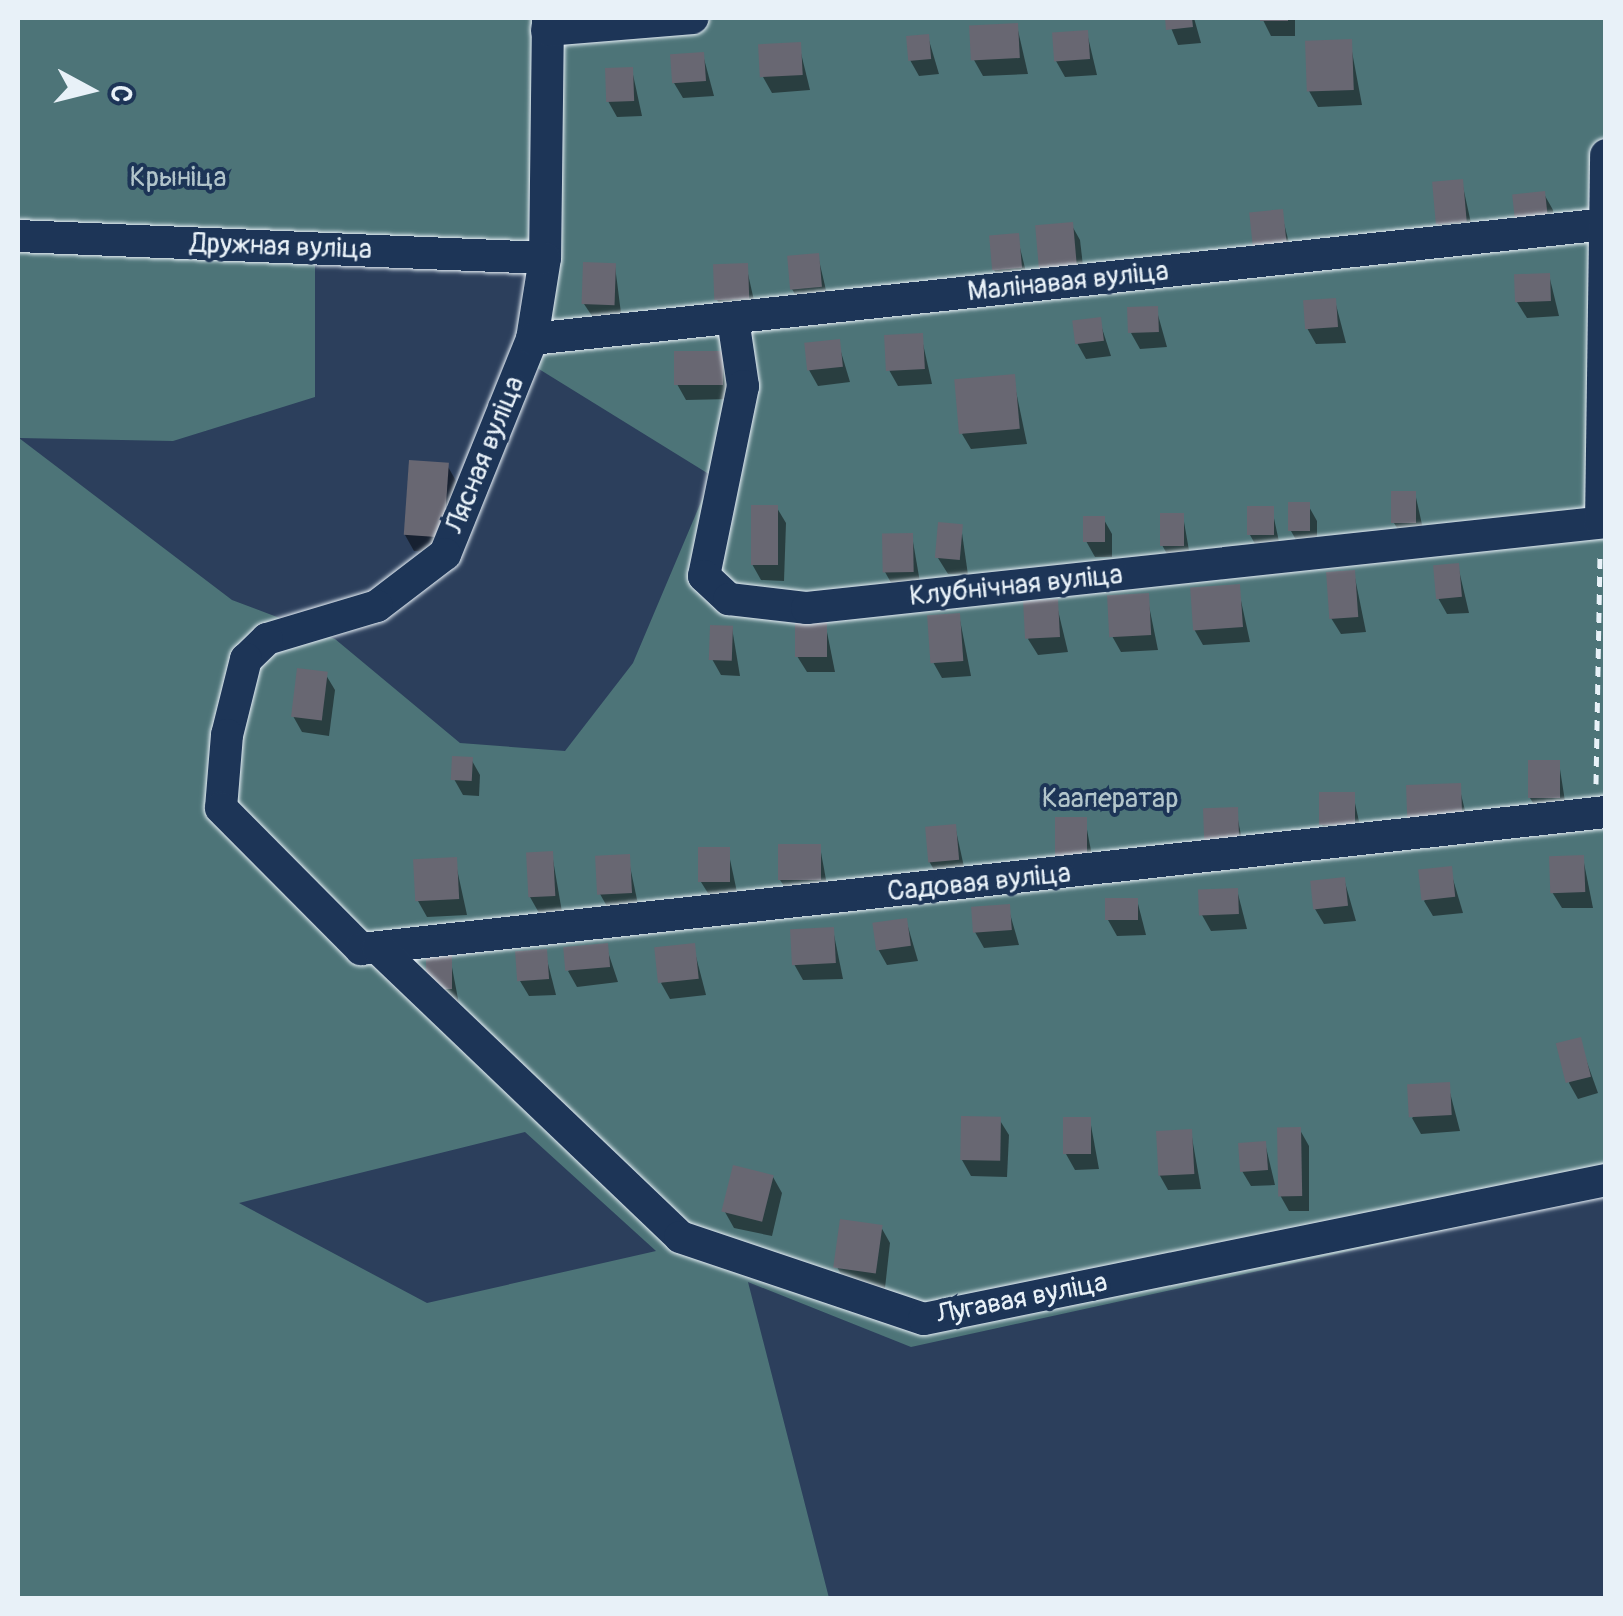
<!DOCTYPE html>
<meta charset="utf-8">
<style>
body{margin:0}
#map{position:relative;width:1623px;height:1616px;overflow:hidden;background:#2c3f5c;font-family:Pangolin,sans-serif}
div>[style]{position:absolute}
.green>*{inset:0;background:#4d7478}
.shadow>*{inset:0;background:#0007}
.building>*{inset:0;background:#686772;transform-origin:0 0}
.path>*{height:5px;margin-top:-2.5px;transform-origin:0;background:repeating-linear-gradient(90deg,#e8f1f8 0 10px,transparent 0 18px)}
.roads{filter:drop-shadow(0 0 2px #e8f1f8) drop-shadow(0 0 2px #e8f1f8)}
.street>*{height:32px;margin:-16px;padding:0 16px;transform-origin:16px;border-radius:16px;background:#1d3557}
span{translate:-50% -50%;white-space:nowrap;text-align:center;line-height:1.15;-webkit-text-stroke:8px #1d3557;paint-order:stroke}
.park-label{font-size:28px;color:#b2c5cb}
.street-label{font-size:28px;color:#e8f1f8}
.frame{position:absolute;inset:0;border:20px solid #e8f1f8;pointer-events:none}
.north{position:absolute;left:40px;top:40px;width:100px;height:100px;-webkit-text-stroke:8px #1d3557;paint-order:stroke;rotate:97deg;font-size:28px;font-weight:700;line-height:40px;text-align:center;color:#e8f1f8}
.north::after{content:'';display:block;margin:auto;width:35px;height:45px;background:#e8f1f8;clip-path:polygon(50% 0,100% 100%,50% 72%,0 100%)}
</style>
<div id="map">
<div class="green">
<i style="clip-path:polygon(evenodd,18px 18px,1605px 18px,1605px 1195px,911px 1347px,748px 1282px,829px 1598px,18px 1598px,18px 18px,530px 260px,513px 353px,712px 476px,633px 663px,565px 751px,460px 743px,335px 639px,232px 600px,19px 438px,173px 441px,315px 397px,315px 262px,530px 260px,18px 18px,525px 1132px,656px 1251px,427px 1303px,239px 1203px,525px 1132px)"></i>
</div>
<div class="shadow">
<i style="clip-path:polygon(1167px 18px,1194px 18px,1201px 43px,1178px 45px)"></i>
<i style="clip-path:polygon(1262px 18px,1295px 18px,1295px 36px,1271px 36px)"></i>
<i style="clip-path:polygon(1017px 26px,1028px 74px,983px 76px,974px 60px)"></i>
<i style="clip-path:polygon(1087px 33px,1097px 75px,1065px 77px,1056px 61px)"></i>
<i style="clip-path:polygon(928px 37px,939px 74px,919px 76px,910px 60px)"></i>
<i style="clip-path:polygon(1350px 41px,1362px 105px,1318px 107px,1309px 91px)"></i>
<i style="clip-path:polygon(799px 45px,810px 90px,772px 93px,763px 77px)"></i>
<i style="clip-path:polygon(703px 55px,714px 96px,683px 98px,674px 83px)"></i>
<i style="clip-path:polygon(632px 70px,642px 116px,617px 117px,608px 101px)"></i>
<i style="clip-path:polygon(1462px 182px,1474px 237px,1447px 240px,1438px 224px)"></i>
<i style="clip-path:polygon(1544px 194px,1553px 210px,1555px 235px,1517px 222px)"></i>
<i style="clip-path:polygon(1281px 212px,1294px 262px,1265px 264px)"></i>
<i style="clip-path:polygon(1071px 224px,1080px 240px,1085px 283px,1042px 271px)"></i>
<i style="clip-path:polygon(1017px 236px,1029px 284px,1003px 286px,994px 270px)"></i>
<i style="clip-path:polygon(818px 256px,829px 303px,801px 305px,792px 289px)"></i>
<i style="clip-path:polygon(746px 265px,757px 314px,726px 315px,717px 300px)"></i>
<i style="clip-path:polygon(615px 266px,622px 321px,594px 319px,584px 304px)"></i>
<i style="clip-path:polygon(1549px 275px,1559px 316px,1527px 318px,1517px 302px)"></i>
<i style="clip-path:polygon(1335px 301px,1346px 343px,1316px 344px,1307px 328px)"></i>
<i style="clip-path:polygon(1156px 308px,1167px 347px,1140px 349px,1131px 333px)"></i>
<i style="clip-path:polygon(1099px 319px,1111px 356px,1086px 359px,1077px 343px)"></i>
<i style="clip-path:polygon(921px 335px,932px 384px,898px 386px,889px 370px)"></i>
<i style="clip-path:polygon(838px 342px,850px 382px,818px 386px,809px 370px)"></i>
<i style="clip-path:polygon(722px 353px,731px 399px,686px 400px,677px 384px)"></i>
<i style="clip-path:polygon(1013px 377px,1027px 444px,971px 449px,962px 434px)"></i>
<i style="clip-path:polygon(447px 465px,456px 481px,450px 553px,414px 551px,405px 535px)"></i>
<i style="clip-path:polygon(1415px 493px,1425px 538px,1404px 539px,1394px 523px)"></i>
<i style="clip-path:polygon(1308px 505px,1317px 521px,1317px 547px,1300px 547px,1291px 531px)"></i>
<i style="clip-path:polygon(777px 508px,786px 523px,784px 581px,761px 580px,752px 564px)"></i>
<i style="clip-path:polygon(1272px 509px,1281px 551px,1259px 551px,1250px 535px)"></i>
<i style="clip-path:polygon(1183px 516px,1191px 562px,1171px 561px,1162px 545px)"></i>
<i style="clip-path:polygon(1103px 518px,1112px 534px,1112px 557px,1095px 557px,1086px 541px)"></i>
<i style="clip-path:polygon(961px 526px,968px 575px,948px 574px,938px 558px)"></i>
<i style="clip-path:polygon(912px 536px,921px 588px,894px 588px,885px 572px)"></i>
<i style="clip-path:polygon(1458px 566px,1469px 613px,1447px 614px,1438px 598px)"></i>
<i style="clip-path:polygon(1354px 573px,1366px 632px,1341px 634px,1331px 618px)"></i>
<i style="clip-path:polygon(1238px 587px,1250px 642px,1203px 645px,1194px 629px)"></i>
<i style="clip-path:polygon(1147px 596px,1158px 650px,1121px 652px,1112px 636px)"></i>
<i style="clip-path:polygon(1056px 602px,1068px 652px,1038px 655px,1028px 639px)"></i>
<i style="clip-path:polygon(959px 615px,971px 676px,942px 678px,933px 662px)"></i>
<i style="clip-path:polygon(825px 622px,835px 672px,807px 672px,797px 656px)"></i>
<i style="clip-path:polygon(732px 628px,740px 676px,721px 675px,712px 659px)"></i>
<i style="clip-path:polygon(326px 675px,335px 690px,329px 736px,302px 732px,293px 716px)"></i>
<i style="clip-path:polygon(471px 759px,480px 775px,479px 796px,463px 795px,454px 779px)"></i>
<i style="clip-path:polygon(1559px 763px,1567px 814px,1539px 813px,1530px 798px)"></i>
<i style="clip-path:polygon(1459px 786px,1470px 831px,1419px 833px)"></i>
<i style="clip-path:polygon(1353px 794px,1363px 840px,1331px 841px,1322px 825px)"></i>
<i style="clip-path:polygon(1236px 810px,1246px 860px,1216px 861px)"></i>
<i style="clip-path:polygon(1085px 819px,1095px 872px,1067px 872px)"></i>
<i style="clip-path:polygon(955px 826px,966px 876px,938px 877px,929px 861px)"></i>
<i style="clip-path:polygon(820px 847px,829px 896px,790px 895px,780px 880px)"></i>
<i style="clip-path:polygon(728px 850px,738px 897px,711px 898px,701px 882px)"></i>
<i style="clip-path:polygon(552px 854px,562px 912px,539px 913px,530px 897px)"></i>
<i style="clip-path:polygon(628px 857px,639px 909px,609px 910px,600px 894px)"></i>
<i style="clip-path:polygon(1583px 858px,1593px 908px,1562px 908px,1552px 892px)"></i>
<i style="clip-path:polygon(455px 860px,467px 915px,427px 917px,418px 901px)"></i>
<i style="clip-path:polygon(1450px 869px,1463px 913px,1433px 916px,1424px 901px)"></i>
<i style="clip-path:polygon(1344px 879px,1356px 921px,1324px 924px,1315px 909px)"></i>
<i style="clip-path:polygon(1237px 890px,1247px 929px,1211px 931px,1202px 915px)"></i>
<i style="clip-path:polygon(1137px 900px,1146px 935px,1117px 936px,1108px 920px)"></i>
<i style="clip-path:polygon(1008px 907px,1019px 945px,984px 948px,975px 932px)"></i>
<i style="clip-path:polygon(906px 920px,918px 961px,887px 965px,878px 949px)"></i>
<i style="clip-path:polygon(833px 930px,843px 979px,803px 980px,794px 964px)"></i>
<i style="clip-path:polygon(693px 945px,706px 995px,670px 999px,661px 983px)"></i>
<i style="clip-path:polygon(606px 946px,618px 982px,577px 987px,568px 971px)"></i>
<i style="clip-path:polygon(545px 952px,556px 995px,529px 996px,520px 981px)"></i>
<i style="clip-path:polygon(450px 957px,459px 1004px,437px 1004px)"></i>
<i style="clip-path:polygon(1579px 1040px,1598px 1093px,1578px 1099px,1569px 1083px)"></i>
<i style="clip-path:polygon(1448px 1085px,1460px 1131px,1421px 1134px,1412px 1118px)"></i>
<i style="clip-path:polygon(999px 1119px,1009px 1135px,1007px 1177px,971px 1176px,962px 1160px)"></i>
<i style="clip-path:polygon(1090px 1120px,1099px 1169px,1075px 1170px,1066px 1154px)"></i>
<i style="clip-path:polygon(1300px 1130px,1309px 1146px,1309px 1211px,1289px 1211px,1280px 1195px)"></i>
<i style="clip-path:polygon(1191px 1132px,1201px 1189px,1168px 1190px,1159px 1174px)"></i>
<i style="clip-path:polygon(1265px 1143px,1275px 1185px,1251px 1186px,1242px 1171px)"></i>
<i style="clip-path:polygon(773px 1177px,782px 1193px,772px 1236px,734px 1228px,725px 1212px)"></i>
<i style="clip-path:polygon(881px 1227px,890px 1243px,885px 1288px,846px 1283px,837px 1267px)"></i>
</div>
<div class="building">
<i style="clip-path:polygon(1165px 18px,1192px 18px,1193px 27px,1166px 30px)"></i>
<i style="left:1260px;top:18px;width:28px;height:3px"></i>
<i style="left:1018px;top:23px;width:35px;height:49px;rotate:87deg"></i>
<i style="left:1088px;top:30px;width:29px;height:36px;rotate:86deg"></i>
<i style="left:929px;top:34px;width:25px;height:23px;rotate:85deg"></i>
<i style="left:1352px;top:39px;width:51px;height:47px;rotate:88deg"></i>
<i style="left:801px;top:42px;width:33px;height:43px;rotate:87deg"></i>
<i style="left:704px;top:52px;width:29px;height:34px;rotate:86deg"></i>
<i style="left:633px;top:67px;width:34px;height:28px;rotate:88deg"></i>
<i style="left:1463px;top:179px;width:43px;height:31px;rotate:85deg"></i>
<i style="left:1545px;top:191px;width:29px;height:33px;rotate:84deg"></i>
<i style="left:1283px;top:209px;width:37px;height:34px;rotate:84deg"></i>
<i style="left:1073px;top:222px;width:46px;height:38px;rotate:85deg"></i>
<i style="left:1019px;top:233px;width:35px;height:30px;rotate:85deg"></i>
<i style="left:819px;top:253px;width:34px;height:32px;rotate:85deg"></i>
<i style="left:583px;top:262px;width:33px;height:42px;rotate:2deg"></i>
<i style="left:748px;top:263px;width:36px;height:35px;rotate:88deg"></i>
<i style="left:1550px;top:273px;width:28px;height:36px;rotate:88deg"></i>
<i style="left:1336px;top:298px;width:29px;height:33px;rotate:86deg"></i>
<i style="left:1158px;top:306px;width:26px;height:31px;rotate:88deg"></i>
<i style="left:1101px;top:317px;width:24px;height:29px;rotate:83deg"></i>
<i style="left:923px;top:333px;width:36px;height:39px;rotate:87deg"></i>
<i style="left:840px;top:339px;width:28px;height:36px;rotate:84deg"></i>
<i style="left:674px;top:351px;width:49px;height:34px"></i>
<i style="left:1015px;top:374px;width:55px;height:61px;rotate:85deg"></i>
<i style="left:409px;top:460px;width:40px;height:75px;rotate:4deg"></i>
<i style="left:1391px;top:491px;width:25px;height:32px"></i>
<i style="left:1288px;top:502px;width:22px;height:29px"></i>
<i style="left:751px;top:505px;width:27px;height:60px"></i>
<i style="left:1247px;top:506px;width:27px;height:29px"></i>
<i style="left:1160px;top:513px;width:24px;height:33px"></i>
<i style="left:1083px;top:516px;width:22px;height:26px"></i>
<i style="left:938px;top:522px;width:25px;height:36px;rotate:5deg"></i>
<i style="left:913px;top:533px;width:39px;height:31px;rotate:89deg"></i>
<i style="left:1459px;top:563px;width:34px;height:26px;rotate:85deg"></i>
<i style="left:1355px;top:570px;width:47px;height:29px;rotate:86deg"></i>
<i style="left:1240px;top:584px;width:43px;height:50px;rotate:86deg"></i>
<i style="left:1149px;top:593px;width:42px;height:42px;rotate:87deg"></i>
<i style="left:1058px;top:599px;width:38px;height:35px;rotate:87deg"></i>
<i style="left:960px;top:613px;width:48px;height:33px;rotate:86deg"></i>
<i style="left:795px;top:619px;width:32px;height:38px"></i>
<i style="left:710px;top:625px;width:23px;height:35px;rotate:2deg"></i>
<i style="left:297px;top:668px;width:31px;height:49px;rotate:7deg"></i>
<i style="left:452px;top:756px;width:21px;height:24px;rotate:3deg"></i>
<i style="left:1528px;top:760px;width:32px;height:38px"></i>
<i style="left:1461px;top:783px;width:33px;height:55px;rotate:88deg"></i>
<i style="left:1355px;top:792px;width:33px;height:36px;rotate:90deg"></i>
<i style="left:1238px;top:807px;width:38px;height:35px;rotate:88deg"></i>
<i style="left:1055px;top:817px;width:32px;height:40px"></i>
<i style="left:956px;top:824px;width:36px;height:31px;rotate:85deg"></i>
<i style="left:778px;top:844px;width:43px;height:36px"></i>
<i style="left:730px;top:847px;width:35px;height:32px;rotate:90deg"></i>
<i style="left:553px;top:851px;width:45px;height:27px;rotate:87deg"></i>
<i style="left:630px;top:854px;width:39px;height:35px;rotate:87deg"></i>
<i style="left:1584px;top:855px;width:37px;height:35px;rotate:88deg"></i>
<i style="left:457px;top:857px;width:42px;height:44px;rotate:87deg"></i>
<i style="left:1452px;top:866px;width:31px;height:34px;rotate:84deg"></i>
<i style="left:1345px;top:877px;width:29px;height:35px;rotate:84deg"></i>
<i style="left:1238px;top:888px;width:26px;height:40px;rotate:88deg"></i>
<i style="left:1138px;top:898px;width:22px;height:33px;rotate:90deg"></i>
<i style="left:1010px;top:904px;width:26px;height:39px;rotate:86deg"></i>
<i style="left:907px;top:918px;width:28px;height:35px;rotate:82deg"></i>
<i style="left:834px;top:927px;width:36px;height:44px;rotate:87deg"></i>
<i style="left:608px;top:943px;width:24px;height:45px;rotate:85deg"></i>
<i style="left:695px;top:943px;width:36px;height:41px;rotate:84deg"></i>
<i style="left:547px;top:949px;width:30px;height:32px;rotate:86deg"></i>
<i style="left:426px;top:954px;width:26px;height:35px"></i>
<i style="left:1581px;top:1037px;width:41px;height:26px;rotate:76deg"></i>
<i style="left:1450px;top:1082px;width:33px;height:43px;rotate:87deg"></i>
<i style="left:961px;top:1116px;width:40px;height:44px;rotate:1deg"></i>
<i style="left:1091px;top:1117px;width:37px;height:28px;rotate:90deg"></i>
<i style="left:1301px;top:1127px;width:69px;height:24px;rotate:89deg"></i>
<i style="left:1192px;top:1129px;width:45px;height:36px;rotate:87deg"></i>
<i style="left:1266px;top:1141px;width:29px;height:28px;rotate:86deg"></i>
<i style="left:733px;top:1165px;width:42px;height:48px;rotate:14deg"></i>
<i style="left:840px;top:1219px;width:43px;height:49px;rotate:8deg"></i>
</div>
<div class="path">
<i style="left:1596px;top:784px;width:229px;rotate:-89deg"></i>
</div>
<div class="roads">
<div class="street">
<i style="left:548px;top:18px;width:240px;rotate:90.7deg"></i>
<i style="left:545px;top:258px;width:82px;rotate:99.1deg"></i>
<i style="left:532px;top:339px;width:232px;rotate:112deg"></i>
<i style="left:445px;top:554px;width:86px;rotate:142.6deg"></i>
<i style="left:377px;top:606px;width:115px;rotate:163.3deg"></i>
<i style="left:267px;top:639px;width:29px;rotate:136deg"></i>
<i style="left:246px;top:659px;width:78px;rotate:104deg"></i>
<i style="left:227px;top:735px;width:73px;rotate:94.7deg"></i>
<i style="left:221px;top:808px;width:199px;rotate:45.2deg"></i>
<i style="left:361px;top:949px;width:1253px;rotate:-6.28deg"></i>
<i style="left:547px;top:30px;width:146px;rotate:-4.7deg"></i>
<i style="left:18px;top:236px;width:527px;rotate:2.39deg"></i>
<i style="left:733px;top:319px;width:68px;rotate:81.5deg"></i>
<i style="left:743px;top:386px;width:194px;rotate:101.6deg"></i>
<i style="left:704px;top:576px;width:34px;rotate:43deg"></i>
<i style="left:729px;top:599px;width:79px;rotate:6.6deg"></i>
<i style="left:807px;top:608px;width:804px;rotate:-6.14deg"></i>
<i style="left:532px;top:339px;width:1080px;rotate:-6.11deg"></i>
<i style="left:1601px;top:522px;width:367px;rotate:-89.2deg"></i>
<i style="left:378px;top:948px;width:418px;rotate:43.7deg"></i>
<i style="left:680px;top:1237px;width:257px;rotate:18.6deg"></i>
<i style="left:924px;top:1319px;width:696px;rotate:-11.52deg"></i>
</div>
</div>
<div class="park-label">
<span style="left:178px;top:178px">Крыніца</span>
<span style="left:1110px;top:799px">Кааператар</span>
</div>
<div class="street-label">
<span style="left:281px;top:247px;rotate:2deg">Дружная вуліца</span>
<span style="left:1068px;top:282px;rotate:-6deg">Малінавая вуліца</span>
<span style="left:485px;top:455px;rotate:-68deg">Лясная вуліца</span>
<span style="left:1016px;top:586px;rotate:-6deg">Клубнічная вуліца</span>
<span style="left:979px;top:883px;rotate:-6deg">Садовая вуліца</span>
<span style="left:1022px;top:1299px;rotate:-11deg">Лугавая вуліца</span>
</div>
<div class="frame"></div>
<div class="north">С</div>
</div>
